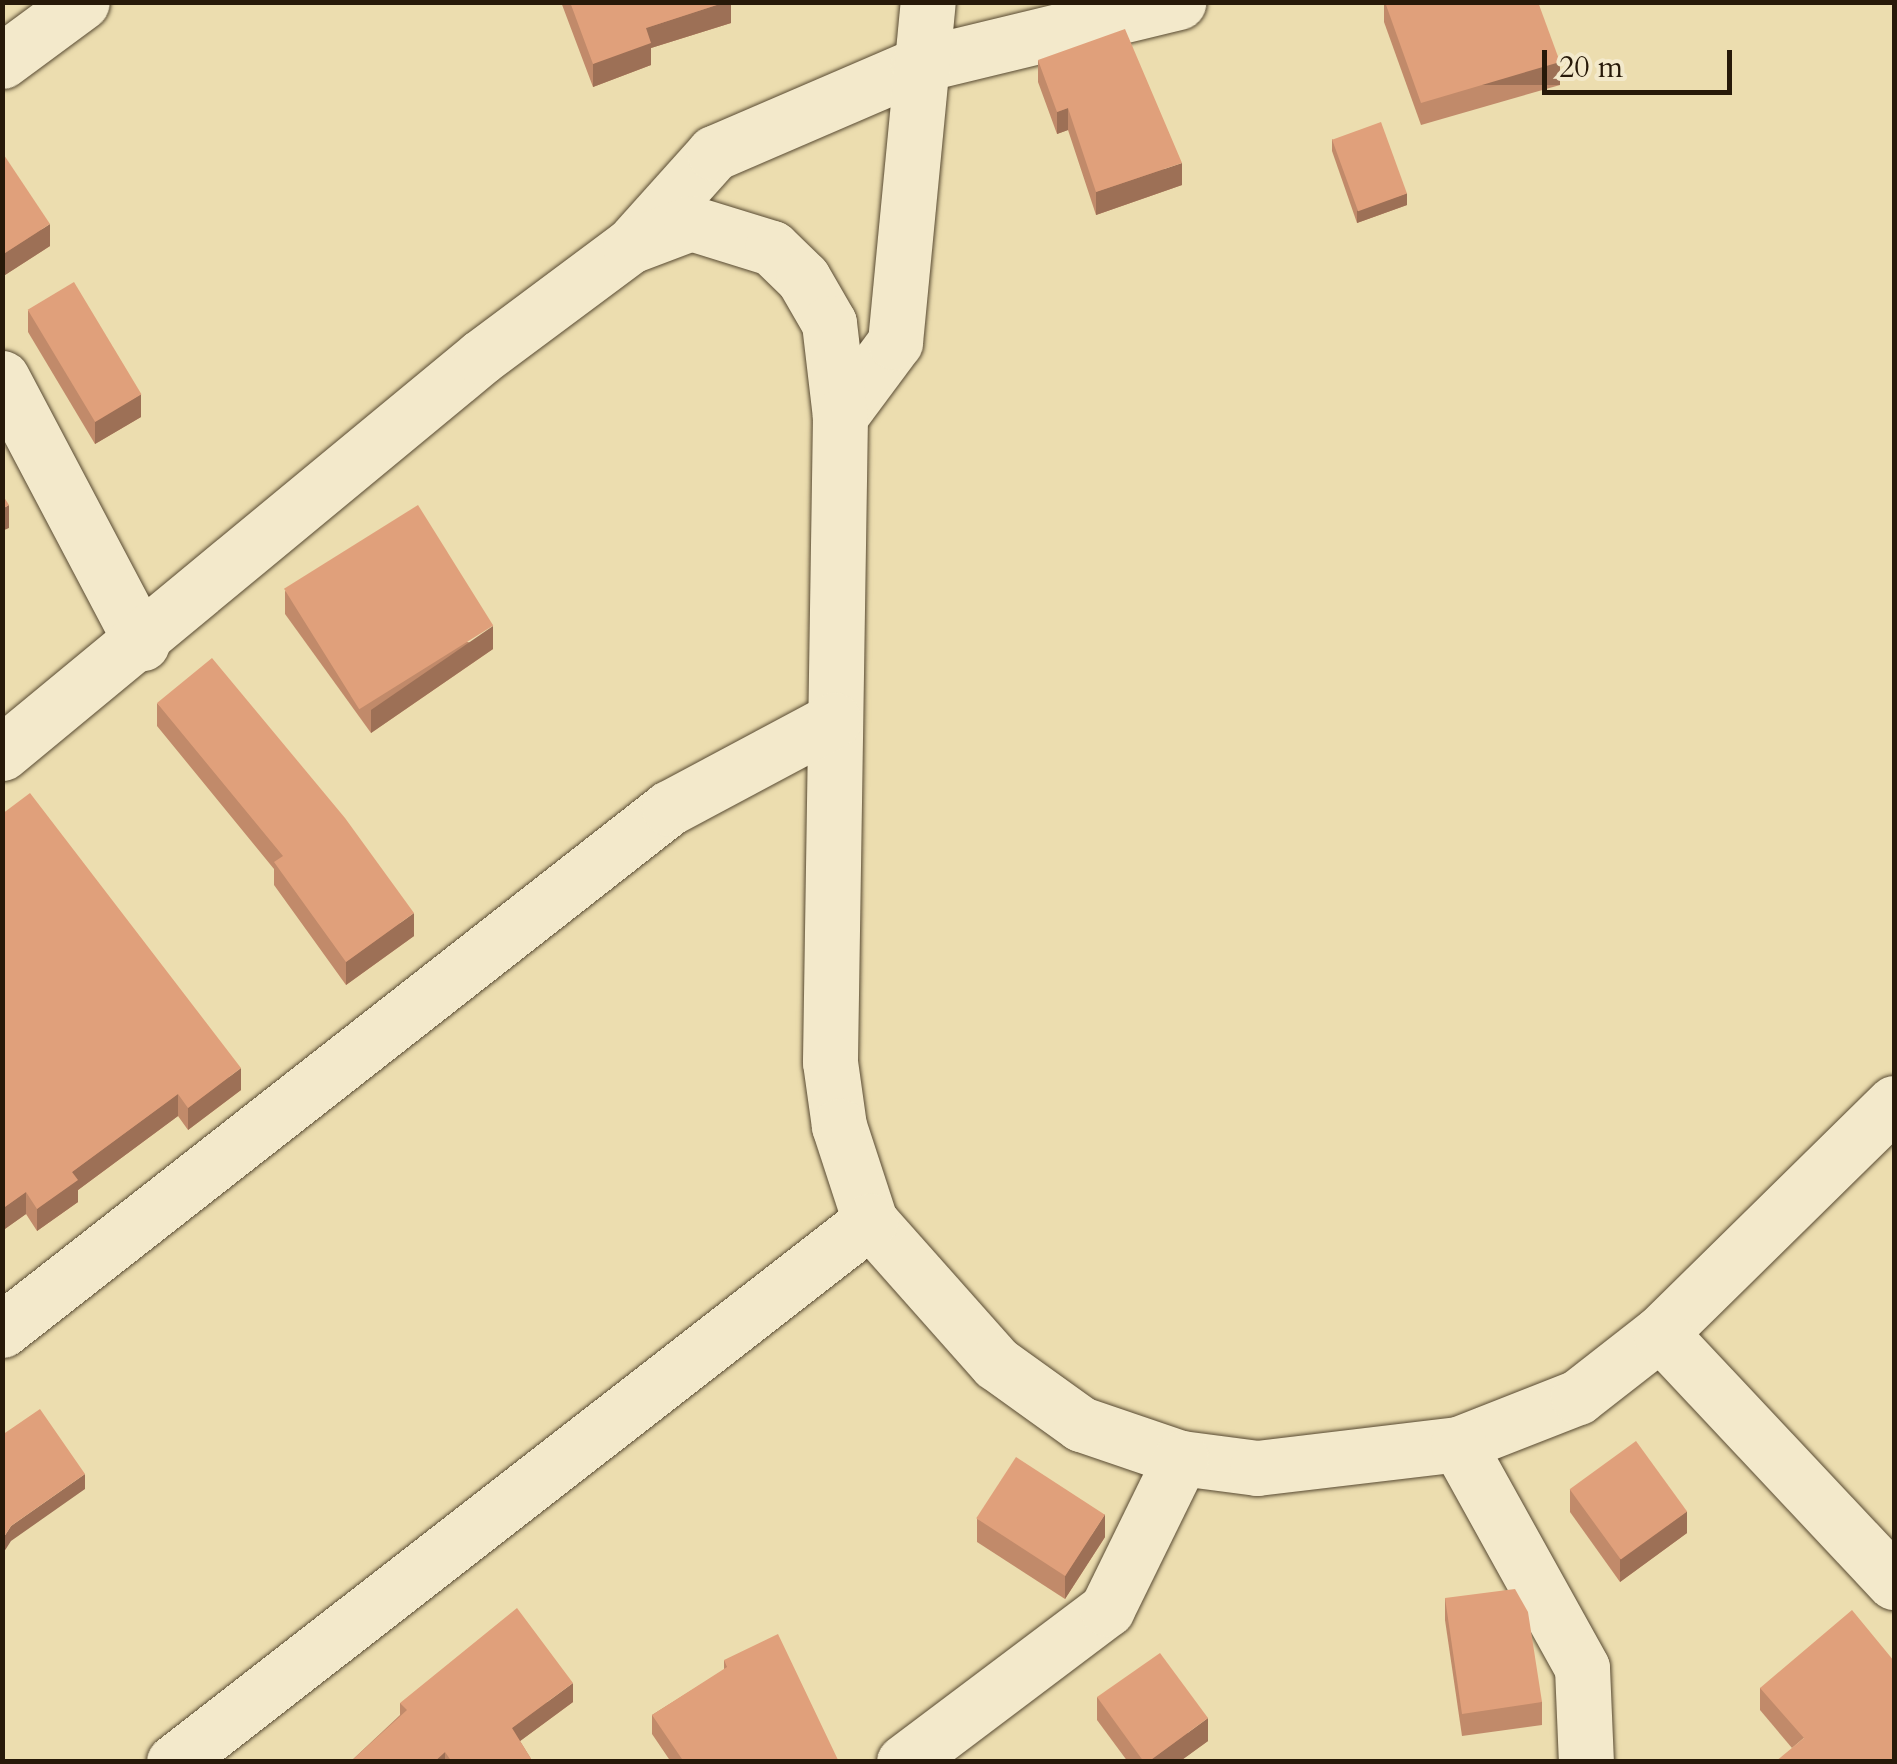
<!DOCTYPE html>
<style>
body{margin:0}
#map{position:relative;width:1897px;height:1764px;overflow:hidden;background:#ecddaf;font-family:Cardo,serif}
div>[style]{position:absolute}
.roads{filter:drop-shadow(0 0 2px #584a32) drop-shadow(0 0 2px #584a32)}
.minor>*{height:55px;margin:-27.5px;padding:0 27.5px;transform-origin:27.5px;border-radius:27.5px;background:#f3e9cb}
.wall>*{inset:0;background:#c18a6a}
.shaded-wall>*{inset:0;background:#9d7056;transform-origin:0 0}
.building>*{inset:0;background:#e0a07b;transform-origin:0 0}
span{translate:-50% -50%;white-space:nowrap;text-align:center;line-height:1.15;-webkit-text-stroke:8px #f3e9cb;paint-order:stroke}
.frame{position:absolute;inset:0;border:5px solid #271909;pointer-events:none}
.scale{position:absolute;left:1542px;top:50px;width:190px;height:45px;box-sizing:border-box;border:5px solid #271909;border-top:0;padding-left:12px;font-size:30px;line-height:35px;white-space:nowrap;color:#271909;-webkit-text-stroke:8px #f3e9cb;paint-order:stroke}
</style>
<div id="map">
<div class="roads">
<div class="minor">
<i style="left:2px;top:61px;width:99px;rotate:-36.4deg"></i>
<i style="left:636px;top:240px;width:117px;rotate:-48.1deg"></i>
<i style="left:714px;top:153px;width:222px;rotate:-23.3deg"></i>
<i style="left:918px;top:65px;width:268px;rotate:-13.6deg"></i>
<i style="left:2px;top:378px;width:300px;rotate:62.2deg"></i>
<i style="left:840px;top:416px;width:92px;rotate:-53.4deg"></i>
<i style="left:895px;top:342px;width:342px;rotate:-84.5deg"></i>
<i style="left:2px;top:753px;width:621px;rotate:-39.58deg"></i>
<i style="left:481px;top:357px;width:186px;rotate:-36.7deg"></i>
<i style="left:630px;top:246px;width:65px;rotate:-20.7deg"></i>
<i style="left:691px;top:223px;width:85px;rotate:17.2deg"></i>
<i style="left:772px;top:248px;width:43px;rotate:44.1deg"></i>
<i style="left:803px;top:278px;width:52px;rotate:60deg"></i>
<i style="left:829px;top:323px;width:94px;rotate:83.3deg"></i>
<i style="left:840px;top:416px;width:646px;rotate:90.89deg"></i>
<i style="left:830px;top:1062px;width:65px;rotate:82deg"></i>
<i style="left:839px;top:1126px;width:100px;rotate:71.9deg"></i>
<i style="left:870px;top:1221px;width:190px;rotate:48.4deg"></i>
<i style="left:996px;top:1363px;width:105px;rotate:35.7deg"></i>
<i style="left:1081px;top:1424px;width:106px;rotate:18.8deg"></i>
<i style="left:1181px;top:1458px;width:77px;rotate:7.5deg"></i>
<i style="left:1257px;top:1468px;width:202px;rotate:-6.8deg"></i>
<i style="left:1458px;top:1444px;width:129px;rotate:-21.4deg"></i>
<i style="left:1578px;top:1397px;width:104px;rotate:-38deg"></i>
<i style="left:1660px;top:1333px;width:328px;rotate:-44.5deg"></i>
<i style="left:2px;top:1330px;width:847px;rotate:-38.05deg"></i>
<i style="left:669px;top:808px;width:187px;rotate:-28.1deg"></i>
<i style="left:1660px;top:1333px;width:342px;rotate:46.8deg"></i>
<i style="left:1458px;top:1444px;width:256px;rotate:61deg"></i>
<i style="left:1582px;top:1668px;width:94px;rotate:87.6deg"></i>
<i style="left:174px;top:1762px;width:882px;rotate:-37.86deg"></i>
<i style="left:904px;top:1762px;width:254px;rotate:-37deg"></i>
<i style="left:1107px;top:1609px;width:168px;rotate:-63.9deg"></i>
</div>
</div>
<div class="wall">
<i style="clip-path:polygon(561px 2px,731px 2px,731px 23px,651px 48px,651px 65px,593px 87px)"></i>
<i style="clip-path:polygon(1384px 2px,1538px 2px,1560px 85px,1421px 125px,1384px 22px)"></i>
<i style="clip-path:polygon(1038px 60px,1182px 185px,1096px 215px,1068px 130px,1057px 134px,1038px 82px)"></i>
<i style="clip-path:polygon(1332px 139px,1407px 205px,1357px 223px,1332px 151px)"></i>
<i style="clip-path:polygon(2px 152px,50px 246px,5px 275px,2px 272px)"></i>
<i style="clip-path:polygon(28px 310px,141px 417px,95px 444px,28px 332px)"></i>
<i style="clip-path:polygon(285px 591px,493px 649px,371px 733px,285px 614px)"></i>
<i style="clip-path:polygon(157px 703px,414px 936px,346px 985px,274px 885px,274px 869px,157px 726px)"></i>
<i style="clip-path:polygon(2px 814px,241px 1090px,188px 1130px,178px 1116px,78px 1190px,78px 1202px,37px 1231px,26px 1214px,2px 1231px)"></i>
<i style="clip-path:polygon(1570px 1489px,1687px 1533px,1620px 1582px,1570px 1512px)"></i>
<i style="clip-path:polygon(977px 1519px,1105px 1537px,1065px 1599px,977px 1542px)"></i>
<i style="clip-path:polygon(1445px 1598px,1542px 1702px,1542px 1725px,1462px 1736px,1445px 1620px)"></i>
<i style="clip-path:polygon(724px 1660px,839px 1762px,671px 1762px,652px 1734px,652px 1715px,724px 1670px)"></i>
<i style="clip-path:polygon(1894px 1661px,1792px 1748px,1760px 1710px,1760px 1688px)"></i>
<i style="clip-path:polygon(1097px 1697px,1208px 1741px,1179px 1762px,1128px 1762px,1097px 1720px)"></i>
<i style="clip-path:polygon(573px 1702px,520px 1741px,533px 1762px,350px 1762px,400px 1715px,400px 1703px)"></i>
</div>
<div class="shaded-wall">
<i style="clip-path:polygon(726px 2px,731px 2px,731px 23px,651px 48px,651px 65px,593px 87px,593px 64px,646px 28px)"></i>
<i style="left:1560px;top:62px;width:23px;height:145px;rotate:90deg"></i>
<i style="clip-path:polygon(1068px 108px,1068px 130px,1057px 134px,1057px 112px)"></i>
<i style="clip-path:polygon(1182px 163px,1182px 185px,1096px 215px,1096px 192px)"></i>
<i style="clip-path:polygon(1407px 193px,1407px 205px,1357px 223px,1357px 211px)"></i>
<i style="clip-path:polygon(50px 224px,50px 246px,5px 275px,5px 253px)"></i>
<i style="clip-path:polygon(141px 394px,141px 417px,95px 444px,95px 421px)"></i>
<i style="clip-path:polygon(9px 505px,9px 528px,2px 531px,2px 509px)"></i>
<i style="clip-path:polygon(493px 626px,493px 649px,371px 733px,371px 710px)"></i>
<i style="clip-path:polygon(414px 913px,414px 936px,346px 985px,346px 962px)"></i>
<i style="clip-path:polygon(241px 1068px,241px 1090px,188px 1130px,188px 1108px)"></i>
<i style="clip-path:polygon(178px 1094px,178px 1116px,78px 1190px,78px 1202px,37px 1231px,37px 1209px,72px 1172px)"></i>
<i style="clip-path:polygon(26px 1192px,26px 1214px,2px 1231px,2px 1209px)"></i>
<i style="clip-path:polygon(85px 1474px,85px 1489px,11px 1541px,2px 1555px,2px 1540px,11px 1526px)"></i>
<i style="clip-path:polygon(1687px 1511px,1687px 1533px,1620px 1582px,1620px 1559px)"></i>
<i style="clip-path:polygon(1105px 1514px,1105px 1537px,1065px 1599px,1065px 1576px)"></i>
<i style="clip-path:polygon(573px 1683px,573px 1702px,512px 1747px,512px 1728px)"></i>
<i style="clip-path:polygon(1208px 1718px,1208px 1741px,1179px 1762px,1148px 1762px)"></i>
<i style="clip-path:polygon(445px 1752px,445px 1762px,434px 1762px)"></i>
</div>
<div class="building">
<i style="clip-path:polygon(570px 2px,726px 2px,646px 28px,651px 43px,593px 64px)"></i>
<i style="clip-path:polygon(1385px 2px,1538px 2px,1560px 62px,1421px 103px)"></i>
<i style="clip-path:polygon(1125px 29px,1182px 163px,1096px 192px,1068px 108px,1057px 112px,1038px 60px)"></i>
<i style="left:1381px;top:122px;width:76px;height:52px;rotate:70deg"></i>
<i style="clip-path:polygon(2px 152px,50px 224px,5px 253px,2px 250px)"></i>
<i style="left:74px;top:282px;width:131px;height:54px;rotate:59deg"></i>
<i style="clip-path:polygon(2px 494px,9px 505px,2px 509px)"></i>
<i style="left:418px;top:505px;width:142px;height:158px;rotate:58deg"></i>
<i style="clip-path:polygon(212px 658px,345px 818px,414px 913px,346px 962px,274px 862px,283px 856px,157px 703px)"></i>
<i style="clip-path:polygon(30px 793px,241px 1068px,188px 1108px,178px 1094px,72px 1172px,78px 1180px,37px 1209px,26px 1192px,2px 1209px,2px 814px)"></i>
<i style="clip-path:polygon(40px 1409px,85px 1474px,11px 1526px,2px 1540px,2px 1435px)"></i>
<i style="left:1636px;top:1441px;width:87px;height:82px;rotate:54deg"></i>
<i style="left:1016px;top:1457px;width:106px;height:73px;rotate:33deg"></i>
<i style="clip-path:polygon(1515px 1589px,1528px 1612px,1542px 1702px,1462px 1714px,1445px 1598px)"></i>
<i style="clip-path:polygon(517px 1608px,573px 1683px,512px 1728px,533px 1762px,452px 1762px,445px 1752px,434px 1762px,350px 1762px,407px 1710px,400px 1703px)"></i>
<i style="clip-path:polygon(1852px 1610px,1894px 1661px,1894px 1762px,1775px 1762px,1804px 1738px,1760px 1688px)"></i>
<i style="clip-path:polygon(778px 1634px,839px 1762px,684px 1762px,652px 1715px,727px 1667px,724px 1660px)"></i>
<i style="clip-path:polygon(1160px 1653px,1208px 1718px,1148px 1762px,1144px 1762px,1097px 1697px)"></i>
</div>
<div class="frame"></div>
<div class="scale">20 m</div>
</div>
